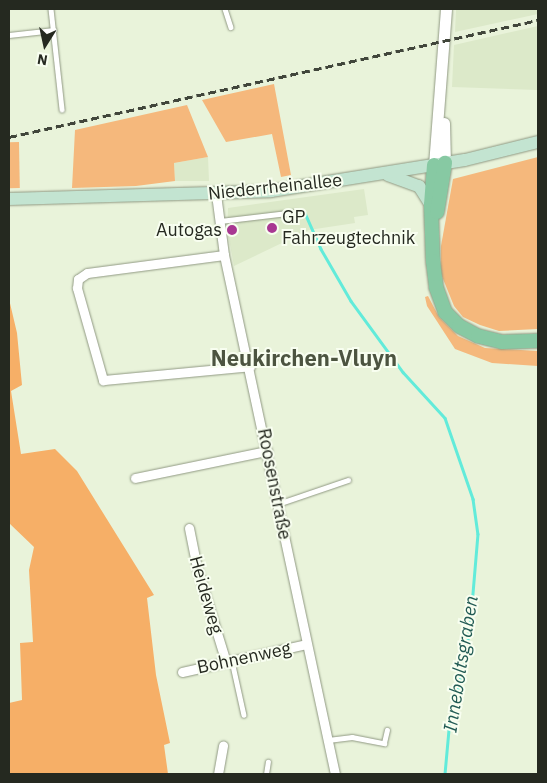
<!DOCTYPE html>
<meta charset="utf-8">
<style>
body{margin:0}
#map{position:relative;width:547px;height:783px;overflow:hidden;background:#e9f3da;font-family:"IBM Plex Sans",sans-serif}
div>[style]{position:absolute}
.built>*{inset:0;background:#dce9c9}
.green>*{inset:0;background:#f5b87c;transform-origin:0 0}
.forest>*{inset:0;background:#f6af67}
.stream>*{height:2.5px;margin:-1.25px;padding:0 1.25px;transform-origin:1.25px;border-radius:1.25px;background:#62ebda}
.roads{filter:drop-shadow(0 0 1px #909983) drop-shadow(0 0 1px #909983)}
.service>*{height:4.5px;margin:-2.25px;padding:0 2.25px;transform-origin:2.25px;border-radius:2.25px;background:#fff}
.minor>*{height:9px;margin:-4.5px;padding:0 4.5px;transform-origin:4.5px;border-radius:4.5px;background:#fff}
.tertiary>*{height:11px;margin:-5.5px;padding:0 5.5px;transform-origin:5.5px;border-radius:5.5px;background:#fff}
.secondary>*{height:12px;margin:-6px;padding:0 6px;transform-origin:6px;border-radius:6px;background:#c3e4d1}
.primary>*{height:14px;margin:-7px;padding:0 7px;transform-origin:7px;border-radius:7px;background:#87c9a3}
.rail>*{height:2.5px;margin-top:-1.25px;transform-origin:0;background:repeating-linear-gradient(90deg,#41463b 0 8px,transparent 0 12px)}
.dots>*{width:14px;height:14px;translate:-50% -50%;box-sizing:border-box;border:2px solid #f8fef0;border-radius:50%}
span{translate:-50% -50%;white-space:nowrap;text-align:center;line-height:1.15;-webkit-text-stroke:4px #f8fef0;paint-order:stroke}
.street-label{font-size:18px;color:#252920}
.poi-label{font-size:18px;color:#252920}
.left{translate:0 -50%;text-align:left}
.right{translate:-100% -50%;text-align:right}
.water-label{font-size:19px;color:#225b54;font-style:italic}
.district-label{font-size:22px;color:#4c5440;font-weight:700}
.frame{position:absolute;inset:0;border:10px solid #252920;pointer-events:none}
.north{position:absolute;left:20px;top:20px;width:50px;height:50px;-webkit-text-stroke:4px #f8fef0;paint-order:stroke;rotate:190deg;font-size:14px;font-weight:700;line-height:20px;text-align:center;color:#252920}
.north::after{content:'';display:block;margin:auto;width:18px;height:22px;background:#252920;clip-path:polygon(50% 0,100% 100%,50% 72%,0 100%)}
</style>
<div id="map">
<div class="built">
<i style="clip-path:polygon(456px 9px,538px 9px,538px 14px,455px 32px)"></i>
<i style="clip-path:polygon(538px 26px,537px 90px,452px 87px,454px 45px)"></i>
<i style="clip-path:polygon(208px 157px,209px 181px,175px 181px,174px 163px)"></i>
<i style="clip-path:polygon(364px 189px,368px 215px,354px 217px,355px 223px,309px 230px,234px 266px,227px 229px,228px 208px)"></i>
</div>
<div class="green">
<i style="clip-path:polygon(274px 84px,291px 175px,281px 177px,272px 134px,226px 142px,202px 100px)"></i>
<i style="clip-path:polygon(187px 105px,208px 157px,174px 163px,175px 181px,136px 186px,72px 188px,75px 130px)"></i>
<i style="left:19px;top:142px;width:46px;height:10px;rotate:89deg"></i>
<i style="clip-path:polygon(538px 157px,538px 329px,499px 331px,480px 325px,463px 317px,454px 306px,441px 274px,441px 246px,453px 179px)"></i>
<i style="clip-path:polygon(428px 296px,439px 317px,458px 336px,485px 348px,538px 351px,538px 366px,492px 363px,455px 349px,427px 306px,425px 297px)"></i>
</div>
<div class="forest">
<i style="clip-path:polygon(9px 299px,17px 333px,22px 385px,11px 391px,21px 454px,55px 449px,77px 471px,154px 595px,147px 598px,156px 675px,170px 743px,164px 745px,168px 774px,9px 774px,9px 703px,22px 700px,20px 643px,33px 642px,29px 570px,34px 547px,9px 523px)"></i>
</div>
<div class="stream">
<i style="left:305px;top:213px;width:39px;rotate:66deg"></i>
<i style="left:321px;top:249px;width:60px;rotate:60deg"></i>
<i style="left:351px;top:301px;width:88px;rotate:53.8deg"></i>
<i style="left:403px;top:372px;width:62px;rotate:47.6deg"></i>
<i style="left:445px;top:418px;width:86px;rotate:70.9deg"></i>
<i style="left:473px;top:499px;width:35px;rotate:82deg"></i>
<i style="left:478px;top:534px;width:84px;rotate:94.8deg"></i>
<i style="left:471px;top:618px;width:44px;rotate:97.8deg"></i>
<i style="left:465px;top:662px;width:59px;rotate:104.7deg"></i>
<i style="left:450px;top:719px;width:55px;rotate:95.2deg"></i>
</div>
<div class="roads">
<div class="service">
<i style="left:51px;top:9px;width:101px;rotate:83.7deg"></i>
<i style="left:225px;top:9px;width:19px;rotate:72deg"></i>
<i style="left:9px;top:35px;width:45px;rotate:-6.3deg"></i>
<i style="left:220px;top:221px;width:76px;rotate:-6.8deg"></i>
<i style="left:278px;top:504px;width:74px;rotate:-18.9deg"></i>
<i style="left:232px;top:661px;width:55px;rotate:77.5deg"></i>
<i style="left:328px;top:740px;width:24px;rotate:-7deg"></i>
<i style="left:352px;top:737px;width:33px;rotate:11deg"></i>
<i style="left:384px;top:743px;width:13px;rotate:-77deg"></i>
<i style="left:266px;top:774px;width:12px;rotate:-81deg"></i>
</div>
<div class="minor">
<i style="left:216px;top:194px;width:62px;rotate:82.5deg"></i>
<i style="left:224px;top:255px;width:531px;rotate:77.93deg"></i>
<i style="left:224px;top:255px;width:138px;rotate:172.5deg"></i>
<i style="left:87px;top:273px;width:11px;rotate:146deg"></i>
<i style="left:78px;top:279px;width:9px;rotate:96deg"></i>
<i style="left:77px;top:288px;width:96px;rotate:74.2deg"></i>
<i style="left:103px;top:380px;width:148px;rotate:-5.4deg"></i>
<i style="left:135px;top:478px;width:135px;rotate:-11.6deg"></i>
<i style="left:189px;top:528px;width:41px;rotate:78.7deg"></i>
<i style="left:197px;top:568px;width:98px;rotate:72.9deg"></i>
<i style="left:182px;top:672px;width:127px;rotate:-12.7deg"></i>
<i style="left:218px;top:774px;width:29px;rotate:-80deg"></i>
</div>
<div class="tertiary">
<i style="left:444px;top:123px;width:40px;rotate:88.6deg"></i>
<i style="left:434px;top:165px;width:156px;rotate:-85.6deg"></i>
</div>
<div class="secondary">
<i style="left:388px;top:175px;width:33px;rotate:20deg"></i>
<i style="left:419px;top:186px;width:22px;rotate:58deg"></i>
<i style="left:9px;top:199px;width:262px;rotate:-1.7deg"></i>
<i style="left:271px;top:191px;width:196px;rotate:-9.1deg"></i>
<i style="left:465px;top:160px;width:75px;rotate:-13.9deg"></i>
</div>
<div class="primary">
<i style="left:434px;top:165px;width:40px;rotate:94.3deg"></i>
<i style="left:431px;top:205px;width:56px;rotate:88deg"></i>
<i style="left:433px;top:261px;width:26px;rotate:83deg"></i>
<i style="left:436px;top:287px;width:27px;rotate:70deg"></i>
<i style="left:445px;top:312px;width:20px;rotate:45deg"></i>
<i style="left:459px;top:326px;width:21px;rotate:28deg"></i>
<i style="left:478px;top:336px;width:25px;rotate:14deg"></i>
<i style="left:502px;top:342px;width:36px;rotate:-2deg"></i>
<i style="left:437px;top:212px;width:50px;rotate:-80.7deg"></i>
</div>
</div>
<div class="rail">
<i style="left:9px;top:137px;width:542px;rotate:-12.47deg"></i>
</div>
<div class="dots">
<i style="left:272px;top:228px;background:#a83792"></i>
<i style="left:232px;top:230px;background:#a83792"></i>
</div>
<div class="street-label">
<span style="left:275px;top:187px;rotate:-6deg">Niederrheinallee</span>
<span style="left:274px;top:484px;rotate:79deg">Roosenstraße</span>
<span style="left:206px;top:595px;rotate:74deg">Heideweg</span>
<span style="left:244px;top:658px;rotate:-12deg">Bohnenweg</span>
</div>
<div class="poi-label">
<span class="left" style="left:282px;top:228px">GP<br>Fahrzeugtechnik</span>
<span class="right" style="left:222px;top:230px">Autogas</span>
</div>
<div class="water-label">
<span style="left:461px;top:664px;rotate:-81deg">Inneboltsgraben</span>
</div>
<div class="district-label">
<span style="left:304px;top:358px">Neukirchen-Vluyn</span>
</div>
<div class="frame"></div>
<div class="north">N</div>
</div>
